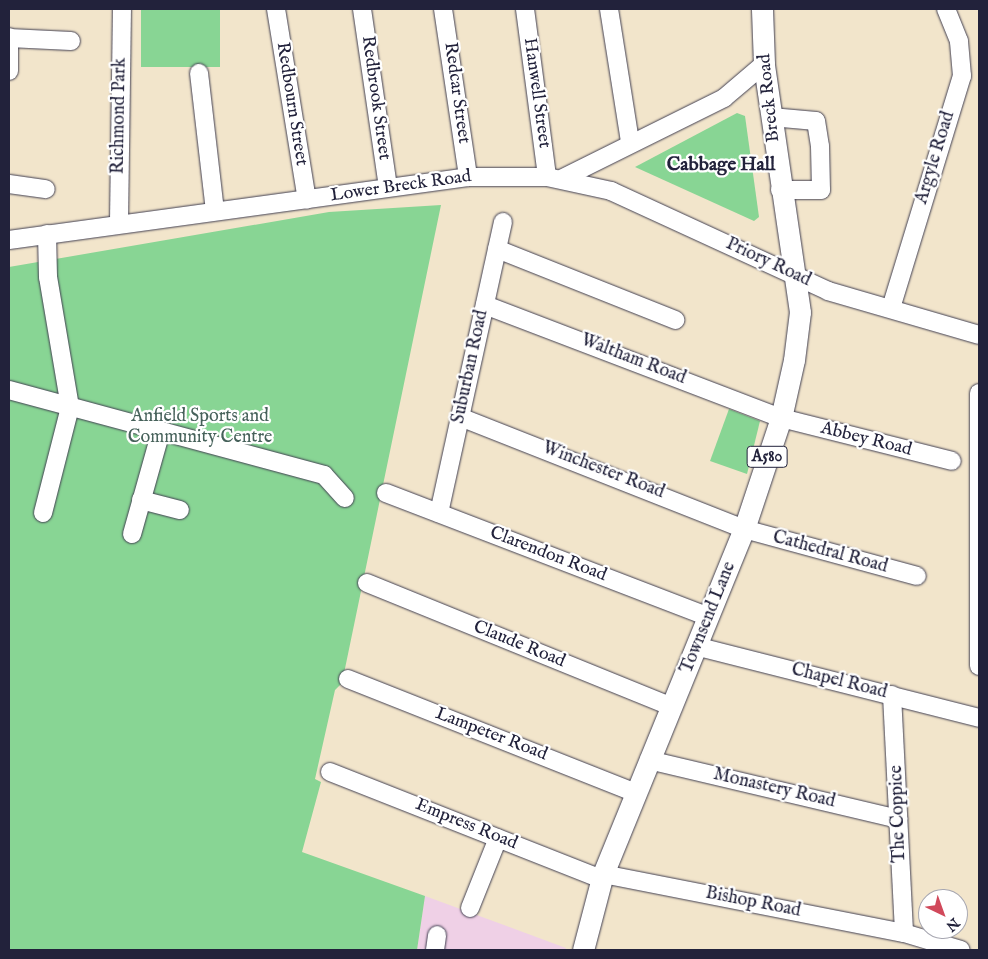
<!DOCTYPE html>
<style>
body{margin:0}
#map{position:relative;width:988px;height:959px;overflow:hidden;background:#f2e5cb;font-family:"IM FELL English",serif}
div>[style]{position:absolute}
.built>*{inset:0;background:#efd0e6}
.green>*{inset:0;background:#88d594;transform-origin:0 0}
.roads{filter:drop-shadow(0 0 1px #413f51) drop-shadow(0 0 1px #413f51)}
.minor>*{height:18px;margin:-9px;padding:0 9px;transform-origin:9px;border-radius:9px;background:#fff}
.major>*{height:21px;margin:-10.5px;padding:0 10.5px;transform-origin:10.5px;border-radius:10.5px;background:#fff}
span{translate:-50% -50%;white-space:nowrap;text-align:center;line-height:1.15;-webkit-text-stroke:4.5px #fff;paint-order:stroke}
.shield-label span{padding:1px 4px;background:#fff;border:1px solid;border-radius:4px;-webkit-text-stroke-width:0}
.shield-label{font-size:16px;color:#22223b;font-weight:700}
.street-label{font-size:18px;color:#22223b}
.park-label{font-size:18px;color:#46615a}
.neighbourhood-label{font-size:19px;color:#22223b;font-weight:700}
.frame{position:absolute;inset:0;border:10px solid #22223b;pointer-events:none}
.north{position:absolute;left:918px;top:889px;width:50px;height:50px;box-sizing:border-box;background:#fff;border:1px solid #a7a7b1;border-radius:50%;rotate:138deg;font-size:14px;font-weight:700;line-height:20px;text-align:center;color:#22223b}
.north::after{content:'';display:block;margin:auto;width:18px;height:22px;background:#d1495b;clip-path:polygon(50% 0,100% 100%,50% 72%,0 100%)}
</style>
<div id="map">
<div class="built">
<i style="clip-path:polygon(425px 896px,566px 948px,565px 950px,417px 950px)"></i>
</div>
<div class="green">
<i style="left:141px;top:9px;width:79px;height:58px"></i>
<i style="clip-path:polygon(737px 113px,745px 116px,759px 217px,754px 221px,635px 167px)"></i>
<i style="clip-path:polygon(441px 205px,342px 683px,335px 690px,315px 779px,321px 782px,302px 852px,425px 896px,417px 950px,9px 950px,9px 267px,329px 212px)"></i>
<i style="clip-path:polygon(729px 409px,760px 421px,747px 474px,710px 461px)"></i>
</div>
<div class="roads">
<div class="minor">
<i style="left:276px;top:9px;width:193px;rotate:80.8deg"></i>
<i style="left:362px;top:9px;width:180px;rotate:81.7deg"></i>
<i style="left:443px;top:9px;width:170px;rotate:81.5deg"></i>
<i style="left:525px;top:9px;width:169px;rotate:82.5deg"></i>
<i style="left:609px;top:9px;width:134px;rotate:81deg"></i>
<i style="left:9px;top:37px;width:34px;rotate:90deg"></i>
<i style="left:9px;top:38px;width:62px;rotate:2.8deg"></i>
<i style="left:199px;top:73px;width:139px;rotate:83.4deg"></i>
<i style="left:771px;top:117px;width:45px;rotate:5.1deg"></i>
<i style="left:816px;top:121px;width:25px;rotate:81deg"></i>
<i style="left:820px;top:146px;width:44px;rotate:88.7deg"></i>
<i style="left:821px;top:190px;width:41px;rotate:180deg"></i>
<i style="left:563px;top:178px;width:180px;rotate:-26.4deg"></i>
<i style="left:724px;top:98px;width:52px;rotate:-40.4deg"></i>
<i style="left:9px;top:184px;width:37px;rotate:8deg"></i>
<i style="left:119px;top:222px;width:213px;rotate:-89.2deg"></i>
<i style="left:9px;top:240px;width:463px;rotate:-7.8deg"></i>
<i style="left:468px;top:177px;width:79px"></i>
<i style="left:547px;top:177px;width:66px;rotate:12.3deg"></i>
<i style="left:611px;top:191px;width:239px;rotate:24.7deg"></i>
<i style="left:828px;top:291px;width:157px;rotate:16.2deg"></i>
<i style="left:497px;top:249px;width:192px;rotate:21.7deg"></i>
<i style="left:485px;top:305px;width:317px;rotate:20.9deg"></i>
<i style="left:781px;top:418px;width:176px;rotate:14.1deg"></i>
<i style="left:891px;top:308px;width:243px;rotate:-73deg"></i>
<i style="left:962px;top:76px;width:35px;rotate:-95deg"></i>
<i style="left:959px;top:41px;width:35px;rotate:-112deg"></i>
<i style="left:9px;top:390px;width:157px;rotate:15.1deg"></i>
<i style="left:161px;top:431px;width:107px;rotate:105.7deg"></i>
<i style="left:979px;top:393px;width:273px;rotate:90deg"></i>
<i style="left:460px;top:417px;width:305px;rotate:21.5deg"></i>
<i style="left:744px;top:529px;width:179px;rotate:15.2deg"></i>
<i style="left:161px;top:431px;width:169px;rotate:15.1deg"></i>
<i style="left:324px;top:475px;width:31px;rotate:48deg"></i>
<i style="left:386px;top:493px;width:346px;rotate:21deg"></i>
<i style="left:141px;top:500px;width:40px;rotate:14.4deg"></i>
<i style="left:43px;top:513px;width:109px;rotate:-75.7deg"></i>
<i style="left:70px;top:407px;width:132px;rotate:-99.6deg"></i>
<i style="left:48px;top:277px;width:43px;rotate:-91.3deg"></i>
<i style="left:439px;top:513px;width:298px;rotate:-77.6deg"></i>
<i style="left:367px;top:583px;width:329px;rotate:22.1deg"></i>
<i style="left:699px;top:647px;width:289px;rotate:14.2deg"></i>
<i style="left:348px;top:679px;width:308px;rotate:21.6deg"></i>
<i style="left:892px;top:695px;width:238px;rotate:87.1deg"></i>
<i style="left:649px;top:760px;width:256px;rotate:13.3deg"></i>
<i style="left:330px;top:772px;width:292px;rotate:21.5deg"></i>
<i style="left:603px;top:874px;width:307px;rotate:11.1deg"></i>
<i style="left:904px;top:933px;width:59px;rotate:16.6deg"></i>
<i style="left:470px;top:908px;width:75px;rotate:-68.2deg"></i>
<i style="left:435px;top:950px;width:15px;rotate:-82deg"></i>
</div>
<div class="major">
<i style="left:583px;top:950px;width:79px;rotate:-75.3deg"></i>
<i style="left:603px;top:874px;width:373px;rotate:-67.8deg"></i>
<i style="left:744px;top:529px;width:117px;rotate:-71.6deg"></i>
<i style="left:781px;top:418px;width:59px;rotate:-77.4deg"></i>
<i style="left:794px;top:360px;width:48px;rotate:-82.9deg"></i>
<i style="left:800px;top:312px;width:251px;rotate:-98.3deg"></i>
<i style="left:764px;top:64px;width:55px;rotate:-92.1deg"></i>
</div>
</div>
<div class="shield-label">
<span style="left:767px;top:457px">A580</span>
</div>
<div class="street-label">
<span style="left:456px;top:93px;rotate:82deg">Redcar Street</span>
<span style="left:536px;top:93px;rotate:82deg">Hanwell Street</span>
<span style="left:375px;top:98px;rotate:82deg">Redbrook Street</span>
<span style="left:770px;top:98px;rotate:-96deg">Breck Road</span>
<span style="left:291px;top:104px;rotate:81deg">Redbourn Street</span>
<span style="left:120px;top:116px;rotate:-89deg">Richmond Park</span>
<span style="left:936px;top:158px;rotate:-73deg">Argyle Road</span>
<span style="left:401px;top:187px;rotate:-8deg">Lower Breck Road</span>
<span style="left:768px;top:263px;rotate:25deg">Priory Road</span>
<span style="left:633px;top:360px;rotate:21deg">Waltham Road</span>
<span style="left:471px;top:367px;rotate:-78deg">Suburban Road</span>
<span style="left:866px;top:440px;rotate:14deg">Abbey Road</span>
<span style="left:603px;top:471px;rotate:21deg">Winchester Road</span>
<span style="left:830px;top:553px;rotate:15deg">Cathedral Road</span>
<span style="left:548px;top:555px;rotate:21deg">Clarendon Road</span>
<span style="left:709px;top:618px;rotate:-68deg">Townsend Lane</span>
<span style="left:519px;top:645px;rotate:22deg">Claude Road</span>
<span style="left:839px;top:682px;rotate:14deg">Chapel Road</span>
<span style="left:491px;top:735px;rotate:21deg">Lampeter Road</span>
<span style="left:774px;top:789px;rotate:13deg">Monastery Road</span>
<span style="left:899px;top:814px;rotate:-92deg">The Coppice</span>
<span style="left:466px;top:825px;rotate:22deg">Empress Road</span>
<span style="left:753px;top:903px;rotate:11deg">Bishop Road</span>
</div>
<div class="park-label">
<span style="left:200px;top:428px">Anfield Sports and<br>Community Centre</span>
</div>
<div class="neighbourhood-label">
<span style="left:721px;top:166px">Cabbage Hall</span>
</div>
<div class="frame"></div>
<div class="north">N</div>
</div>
